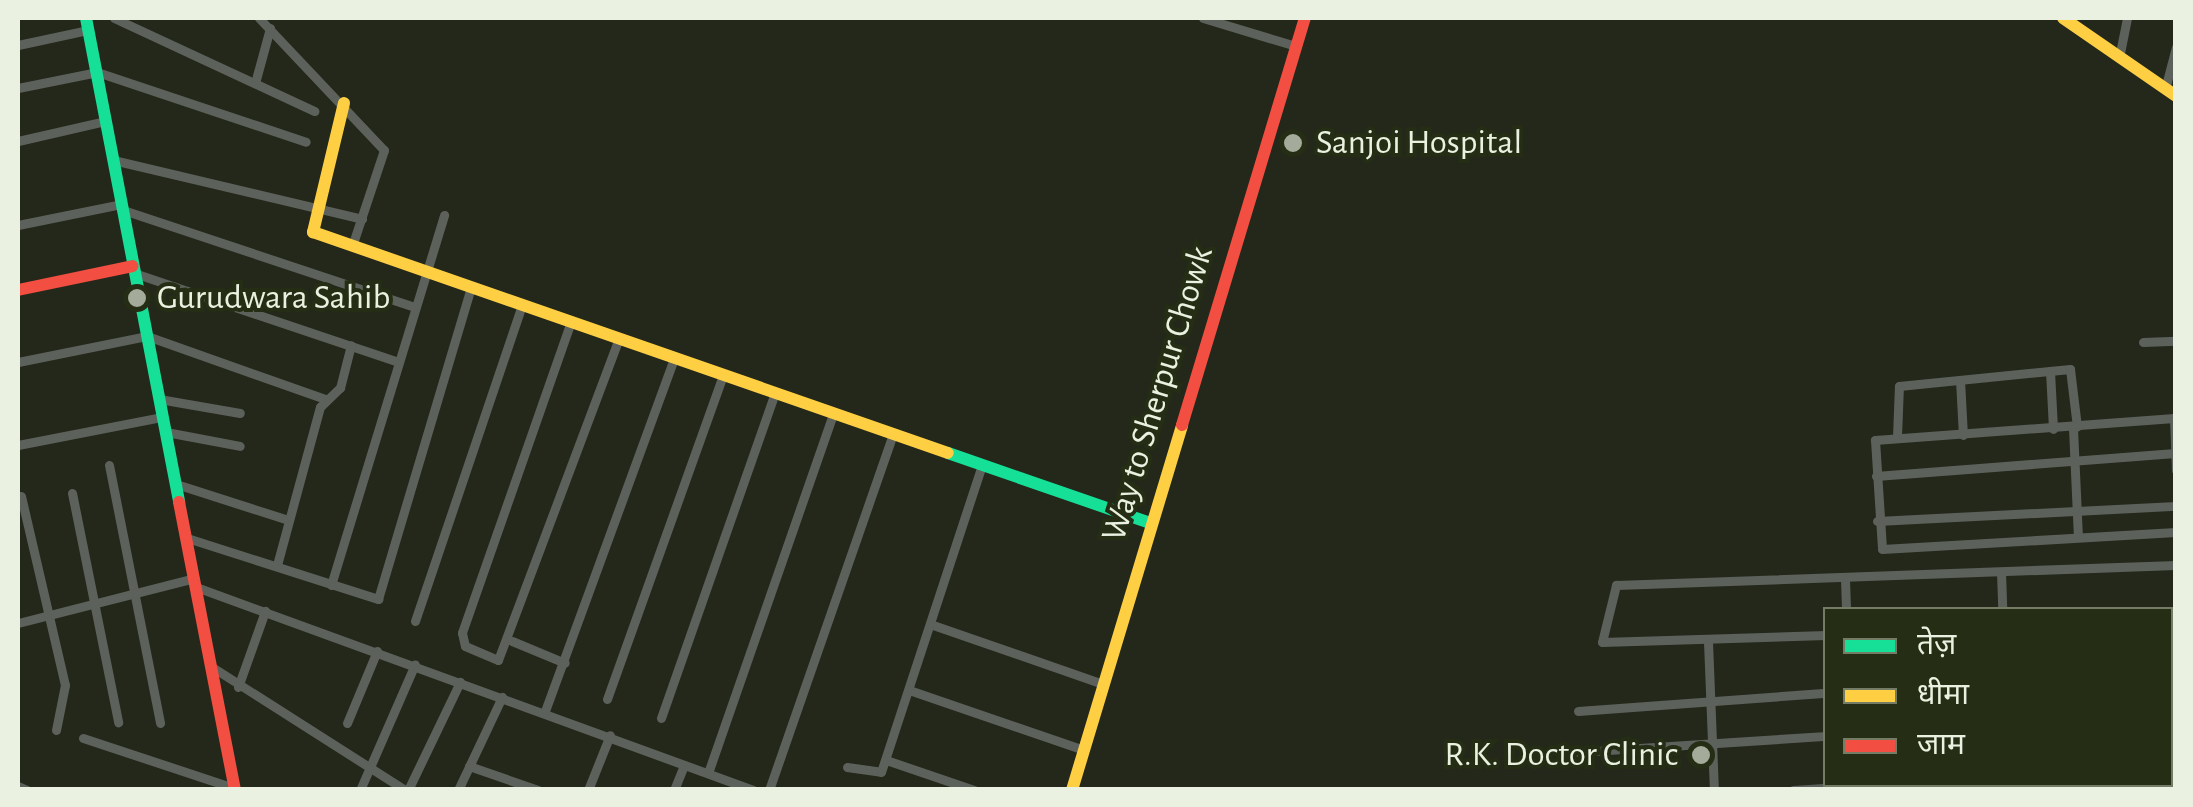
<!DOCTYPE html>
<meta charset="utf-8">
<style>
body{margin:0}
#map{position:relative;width:2193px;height:807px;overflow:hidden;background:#23281a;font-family:"Alegreya Sans","Noto Sans Devanagari",sans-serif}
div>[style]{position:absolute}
.street>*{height:9px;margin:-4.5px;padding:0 4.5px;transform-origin:4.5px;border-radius:4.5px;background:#5d615b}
.fast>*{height:12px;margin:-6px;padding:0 6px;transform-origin:6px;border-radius:6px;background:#16e098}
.slow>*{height:12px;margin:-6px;padding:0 6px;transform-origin:6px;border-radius:6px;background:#ffcf43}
.jam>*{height:12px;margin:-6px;padding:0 6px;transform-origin:6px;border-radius:6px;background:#f24e42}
.dots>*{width:28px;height:28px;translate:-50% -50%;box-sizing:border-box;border:5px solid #252e14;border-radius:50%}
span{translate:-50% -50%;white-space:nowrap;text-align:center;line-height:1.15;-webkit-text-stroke:8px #252e14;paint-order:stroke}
.poi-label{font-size:35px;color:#eaf1e0}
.left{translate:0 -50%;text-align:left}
.right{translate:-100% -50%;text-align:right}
.street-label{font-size:35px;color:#eaf1e0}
.frame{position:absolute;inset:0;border:20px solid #eaf1e0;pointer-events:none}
.legend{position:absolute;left:1823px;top:607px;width:350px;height:180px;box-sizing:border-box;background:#252e14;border:2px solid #747c66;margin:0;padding:12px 18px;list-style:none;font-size:30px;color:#eaf1e0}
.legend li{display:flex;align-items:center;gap:20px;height:50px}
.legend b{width:50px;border:2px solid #747c66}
</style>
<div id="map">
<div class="street">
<i style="left:114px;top:18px;width:221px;rotate:24.9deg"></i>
<i style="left:259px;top:18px;width:182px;rotate:46.6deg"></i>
<i style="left:384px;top:150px;width:101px;rotate:108.4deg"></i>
<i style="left:1203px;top:18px;width:97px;rotate:16.8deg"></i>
<i style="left:18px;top:45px;width:72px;rotate:-12.1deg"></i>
<i style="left:2119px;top:58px;width:41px;rotate:-78.7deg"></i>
<i style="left:255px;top:83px;width:57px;rotate:-74.7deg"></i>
<i style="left:18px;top:88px;width:81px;rotate:-11.4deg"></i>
<i style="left:97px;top:72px;width:220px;rotate:18.5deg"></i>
<i style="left:2165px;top:89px;width:43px;rotate:-75.3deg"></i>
<i style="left:18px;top:141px;width:89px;rotate:-12.9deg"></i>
<i style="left:113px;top:160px;width:256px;rotate:13.3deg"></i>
<i style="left:123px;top:210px;width:305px;rotate:18.4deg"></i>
<i style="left:18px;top:225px;width:105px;rotate:-11.5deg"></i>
<i style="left:134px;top:273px;width:276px;rotate:18.6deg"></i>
<i style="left:569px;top:327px;width:324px;rotate:109.3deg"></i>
<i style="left:462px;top:633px;width:13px;rotate:77deg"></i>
<i style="left:465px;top:646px;width:36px;rotate:23deg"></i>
<i style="left:498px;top:660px;width:339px;rotate:-69.4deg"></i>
<i style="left:2143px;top:342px;width:33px;rotate:-2deg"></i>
<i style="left:18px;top:362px;width:132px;rotate:-11.4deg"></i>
<i style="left:147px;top:336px;width:189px;rotate:19.5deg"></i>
<i style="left:2050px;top:371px;width:58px;rotate:87deg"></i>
<i style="left:1960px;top:380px;width:55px;rotate:86.9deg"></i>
<i style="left:159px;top:399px;width:82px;rotate:9.8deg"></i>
<i style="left:2073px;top:428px;width:109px;rotate:87.4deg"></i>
<i style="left:166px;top:432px;width:75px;rotate:10.7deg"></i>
<i style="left:1897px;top:437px;width:51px;rotate:-87.8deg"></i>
<i style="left:1899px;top:386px;width:172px;rotate:-5.7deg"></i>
<i style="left:2070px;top:369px;width:58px;rotate:83.1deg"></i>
<i style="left:18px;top:445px;width:147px;rotate:-11deg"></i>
<i style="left:109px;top:465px;width:263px;rotate:78.8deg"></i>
<i style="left:2176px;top:470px;width:52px;rotate:-92.2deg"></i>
<i style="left:2174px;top:418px;width:300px;rotate:175.8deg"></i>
<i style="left:1875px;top:440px;width:109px;rotate:86.3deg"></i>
<i style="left:1882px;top:549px;width:294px;rotate:-3.3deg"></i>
<i style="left:1876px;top:476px;width:300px;rotate:-4.4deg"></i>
<i style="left:176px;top:484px;width:118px;rotate:17.8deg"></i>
<i style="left:72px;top:493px;width:234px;rotate:78.6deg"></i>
<i style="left:21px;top:496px;width:194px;rotate:76.9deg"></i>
<i style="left:65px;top:685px;width:46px;rotate:101.3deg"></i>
<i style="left:1877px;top:521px;width:299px;rotate:-2.9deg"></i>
<i style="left:187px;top:538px;width:201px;rotate:17.7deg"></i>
<i style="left:378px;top:599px;width:322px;rotate:-73.4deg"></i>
<i style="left:277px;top:565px;width:164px;rotate:-74.8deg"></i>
<i style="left:320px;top:407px;width:28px;rotate:-44deg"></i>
<i style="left:340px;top:388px;width:44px;rotate:-75.7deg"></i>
<i style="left:2001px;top:572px;width:38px;rotate:88deg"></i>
<i style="left:1845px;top:579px;width:31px;rotate:88deg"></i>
<i style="left:331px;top:585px;width:387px;rotate:-73deg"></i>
<i style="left:196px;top:587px;width:593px;rotate:20.02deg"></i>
<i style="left:415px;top:621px;width:328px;rotate:-71.3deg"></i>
<i style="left:18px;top:623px;width:182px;rotate:-14.3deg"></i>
<i style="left:930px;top:624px;width:183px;rotate:19.1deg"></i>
<i style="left:2170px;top:624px;width:6px"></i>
<i style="left:1826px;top:635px;width:224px;rotate:178.2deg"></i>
<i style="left:1602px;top:642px;width:59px;rotate:-76.2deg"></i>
<i style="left:1616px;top:585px;width:560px;rotate:-2.05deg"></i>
<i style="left:512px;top:641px;width:57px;rotate:22.5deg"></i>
<i style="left:1708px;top:642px;width:148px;rotate:87.7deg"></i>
<i style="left:212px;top:667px;width:229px;rotate:32.5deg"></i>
<i style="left:238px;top:687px;width:81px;rotate:-70.4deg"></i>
<i style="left:909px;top:690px;width:185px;rotate:18.9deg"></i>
<i style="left:607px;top:699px;width:341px;rotate:-70.3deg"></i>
<i style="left:545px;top:711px;width:372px;rotate:-69.9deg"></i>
<i style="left:1578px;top:711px;width:249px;rotate:-4.2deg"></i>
<i style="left:661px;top:718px;width:341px;rotate:-70.7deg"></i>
<i style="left:347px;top:723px;width:78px;rotate:-67.4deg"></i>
<i style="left:83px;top:738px;width:159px;rotate:18.3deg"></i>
<i style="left:1577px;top:752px;width:250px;rotate:-3.7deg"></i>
<i style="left:886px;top:760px;width:93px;rotate:18.8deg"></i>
<i style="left:469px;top:766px;width:73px;rotate:19.2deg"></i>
<i style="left:847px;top:767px;width:34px;rotate:8deg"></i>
<i style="left:881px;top:772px;width:321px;rotate:-71.8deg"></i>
<i style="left:708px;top:773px;width:377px;rotate:-70.8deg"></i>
<i style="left:1955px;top:784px;width:6px;rotate:81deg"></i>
<i style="left:2060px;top:784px;width:6px;rotate:81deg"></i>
<i style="left:18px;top:786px;width:10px;rotate:24deg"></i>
<i style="left:360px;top:790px;width:137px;rotate:-66.4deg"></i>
<i style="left:408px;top:790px;width:120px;rotate:-64.3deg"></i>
<i style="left:458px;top:790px;width:103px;rotate:-64.7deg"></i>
<i style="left:588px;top:790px;width:59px;rotate:-68.2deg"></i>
<i style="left:674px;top:790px;width:27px;rotate:-68deg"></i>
<i style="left:769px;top:790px;width:374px;rotate:-70.8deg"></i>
<i style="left:1793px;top:790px;width:93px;rotate:-3.7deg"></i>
<i style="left:2174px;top:790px;width:131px;rotate:-89.1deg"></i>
</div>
<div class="fast">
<i style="left:86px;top:18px;width:493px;rotate:79.1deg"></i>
<i style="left:948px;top:453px;width:214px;rotate:19.1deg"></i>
</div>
<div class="slow">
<i style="left:2063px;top:18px;width:137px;rotate:34.6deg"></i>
<i style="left:344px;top:103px;width:133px;rotate:103.5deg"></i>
<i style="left:313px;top:232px;width:672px;rotate:19.19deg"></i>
<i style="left:1072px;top:790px;width:381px;rotate:-73.2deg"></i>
</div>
<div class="jam">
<i style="left:18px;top:290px;width:117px;rotate:-11.8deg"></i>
<i style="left:1182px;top:425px;width:425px;rotate:-73.2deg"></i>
<i style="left:179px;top:502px;width:293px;rotate:79deg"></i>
</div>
<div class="dots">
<i style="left:1293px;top:143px;background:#a4ab9b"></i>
<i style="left:137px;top:298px;background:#a4ab9b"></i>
<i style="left:1701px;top:755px;background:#a4ab9b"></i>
</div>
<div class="poi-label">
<span class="left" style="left:1316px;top:143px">Sanjoi Hospital</span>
<span class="left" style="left:157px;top:298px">Gurudwara Sahib</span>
<span class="right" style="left:1678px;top:755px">R.K. Doctor Clinic</span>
</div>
<div class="street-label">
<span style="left:1158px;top:394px;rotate:-73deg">Way to Sherpur Chowk</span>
</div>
<div class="frame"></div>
<ul class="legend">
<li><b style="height:12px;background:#16e098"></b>तेज़</li>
<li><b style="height:12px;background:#ffcf43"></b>धीमा</li>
<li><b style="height:12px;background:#f24e42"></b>जाम</li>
</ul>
</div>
